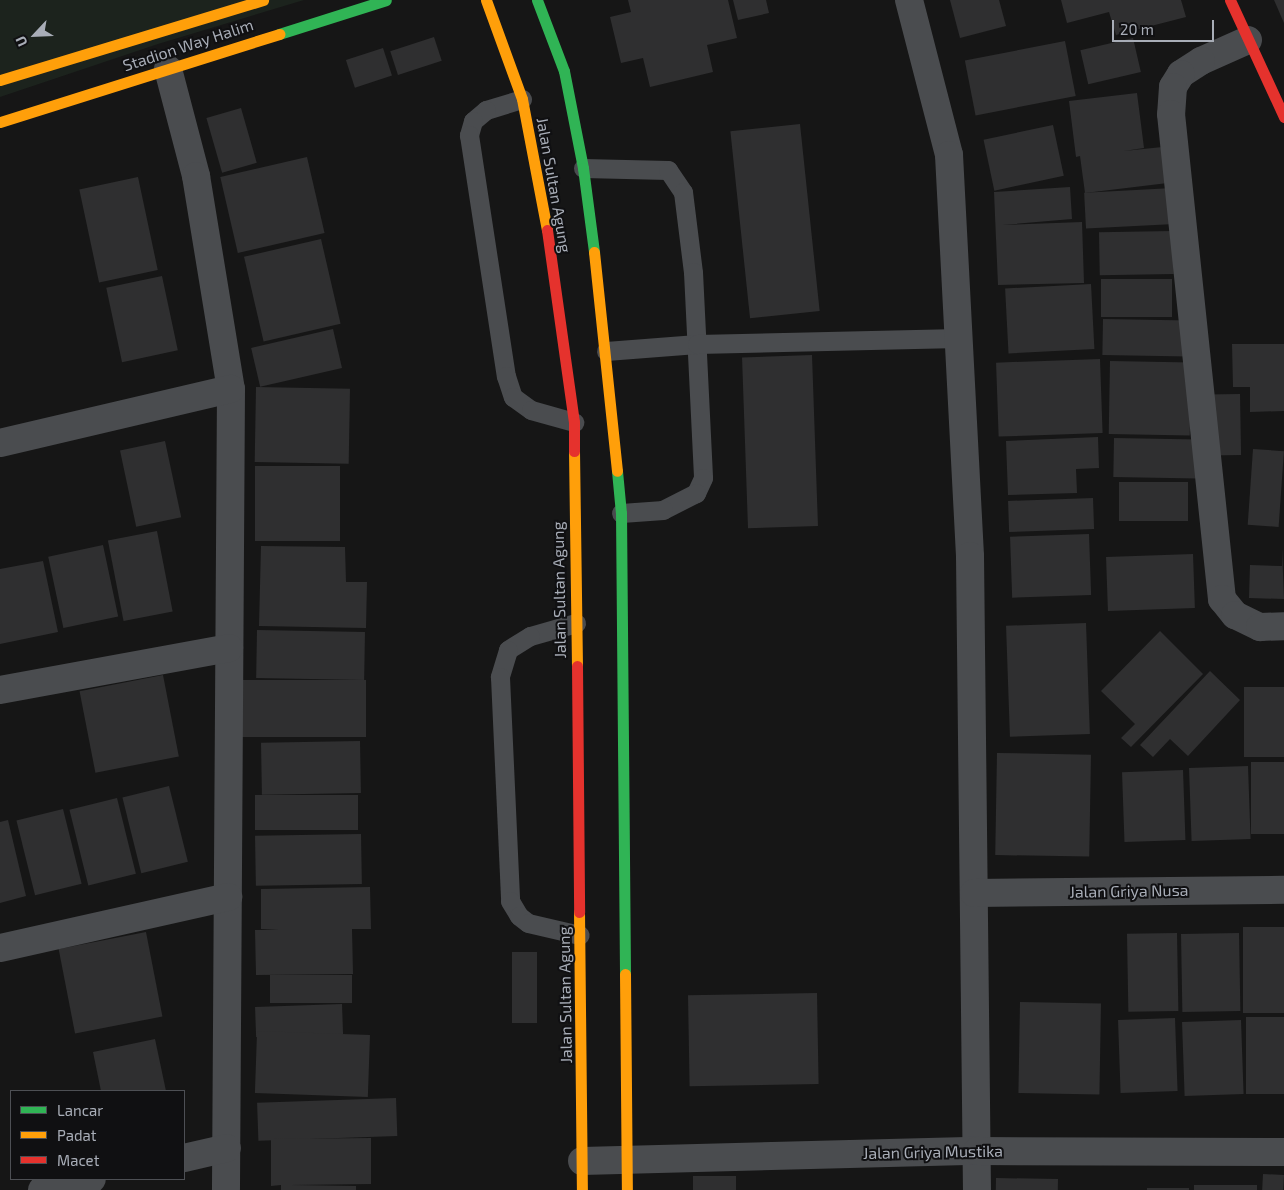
<!DOCTYPE html>
<style>
body{margin:0}
#map{position:relative;width:1284px;height:1190px;overflow:hidden;background:#161616;font-family:"Exo 2",sans-serif}
div>[style]{position:absolute}
.green>*{inset:0;background:#1c231d}
.building>*{inset:0;background:#2f2f30;transform-origin:0 0}
.lane>*{height:19px;margin:-9.5px;padding:0 9.5px;transform-origin:9.5px;border-radius:9.5px;background:#4a4c4f}
.street>*{height:28px;margin:-14px;padding:0 14px;transform-origin:14px;border-radius:14px;background:#4a4c4f}
.fast>*{height:11px;margin:-5.5px;padding:0 5.5px;transform-origin:5.5px;border-radius:5.5px;background:#30b455}
.slow>*{height:11px;margin:-5.5px;padding:0 5.5px;transform-origin:5.5px;border-radius:5.5px;background:#ff9f0a}
.jam>*{height:11px;margin:-5.5px;padding:0 5.5px;transform-origin:5.5px;border-radius:5.5px;background:#e5322d}
span{translate:-50% -50%;white-space:nowrap;text-align:center;line-height:1.15;-webkit-text-stroke:4px #101012;paint-order:stroke}
.street-label{font-size:16px;color:#a8adb7}
.legend{position:absolute;left:10px;top:1090px;width:175px;height:90px;box-sizing:border-box;background:#101012;border:1px solid #4d4f54;margin:0;padding:6px 9px;list-style:none;font-size:15px;color:#a8adb7}
.legend li{display:flex;align-items:center;gap:10px;height:25px}
.legend b{width:25px;border:1px solid #4d4f54}
.north{position:absolute;left:10px;top:10px;width:50px;height:50px;-webkit-text-stroke:4px #101012;paint-order:stroke;rotate:245deg;font-size:14px;font-weight:700;line-height:20px;text-align:center;color:#a8adb7}
.north::after{content:'';display:block;margin:auto;width:18px;height:22px;background:#a8adb7;clip-path:polygon(50% 0,100% 100%,50% 72%,0 100%)}
.scale{position:absolute;left:1112px;top:20px;width:102px;height:22px;box-sizing:border-box;border:2px solid #a8adb7;border-top:0;padding-left:6px;font-size:15px;line-height:18px;white-space:nowrap;color:#a8adb7;-webkit-text-stroke:4px #101012;paint-order:stroke}
</style>
<div id="map">
<div class="green">
<i style="clip-path:polygon(0 0,304px 0,158px 44px,0 97px)"></i>
</div>
<div class="building">
<i style="clip-path:polygon(628px 0,728px 0,737px 38px,707px 45px,713px 72px,650px 87px,643px 58px,621px 63px,610px 17px,631px 12px)"></i>
<i style="clip-path:polygon(733px 0,766px 0,769px 13px,738px 20px)"></i>
<i style="clip-path:polygon(950px 0,999px 0,1006px 26px,960px 38px)"></i>
<i style="clip-path:polygon(1061px 0,1181px 0,1186px 17px,1116px 35px,1109px 12px,1067px 23px)"></i>
<i style="clip-path:polygon(1274px 0,1284px 0,1284px 23px)"></i>
<i style="left:434px;top:37px;width:25px;height:46px;rotate:72deg"></i>
<i style="left:1133px;top:38px;width:35px;height:54px;rotate:77deg"></i>
<i style="left:1065px;top:41px;width:56px;height:102px;rotate:79deg"></i>
<i style="left:383px;top:48px;width:29px;height:39px;rotate:72deg"></i>
<i style="clip-path:polygon(1137px 93px,1144px 148px,1124px 151px,1172px 146px,1176px 182px,1085px 193px,1080px 156px,1076px 157px,1069px 101px)"></i>
<i style="left:241px;top:108px;width:57px;height:36px;rotate:74deg"></i>
<i style="left:800px;top:124px;width:188px;height:70px;rotate:84deg"></i>
<i style="left:1053px;top:125px;width:52px;height:71px;rotate:78deg"></i>
<i style="left:307px;top:157px;width:78px;height:89px;rotate:77deg"></i>
<i style="left:138px;top:177px;width:95px;height:60px;rotate:78deg"></i>
<i style="clip-path:polygon(1070px 187px,1072px 219px,1002px 225px,1082px 222px,1084px 283px,998px 285px,994px 192px)"></i>
<i style="left:1173px;top:188px;width:36px;height:89px;rotate:87deg"></i>
<i style="left:1173px;top:231px;width:43px;height:74px;rotate:89deg"></i>
<i style="left:321px;top:239px;width:87px;height:79px;rotate:77deg"></i>
<i style="left:162px;top:276px;width:76px;height:57px;rotate:78deg"></i>
<i style="left:1101px;top:279px;width:71px;height:38px"></i>
<i style="left:1091px;top:284px;width:65px;height:86px;rotate:87deg"></i>
<i style="left:1103px;top:319px;width:86px;height:36px;rotate:1deg"></i>
<i style="left:333px;top:329px;width:40px;height:84px;rotate:77deg"></i>
<i style="clip-path:polygon(1232px 344px,1284px 344px,1284px 411px,1250px 412px,1250px 387px,1233px 387px)"></i>
<i style="left:812px;top:355px;width:171px;height:70px;rotate:88deg"></i>
<i style="left:1100px;top:359px;width:74px;height:104px;rotate:88deg"></i>
<i style="left:1110px;top:361px;width:81px;height:73px;rotate:1deg"></i>
<i style="left:256px;top:387px;width:94px;height:75px;rotate:1deg"></i>
<i style="left:1240px;top:394px;width:61px;height:33px;rotate:89deg"></i>
<i style="clip-path:polygon(1098px 437px,1099px 468px,1076px 469px,1077px 493px,1008px 495px,1006px 441px)"></i>
<i style="left:1114px;top:438px;width:84px;height:39px;rotate:1deg"></i>
<i style="left:165px;top:441px;width:78px;height:46px;rotate:78deg"></i>
<i style="left:1253px;top:449px;width:31px;height:76px;rotate:4deg"></i>
<i style="left:255px;top:466px;width:85px;height:75px"></i>
<i style="left:1119px;top:482px;width:69px;height:39px"></i>
<i style="left:1093px;top:498px;width:31px;height:85px;rotate:88deg"></i>
<i style="left:157px;top:531px;width:82px;height:50px;rotate:79deg"></i>
<i style="left:1089px;top:534px;width:61px;height:79px;rotate:88deg"></i>
<i style="left:103px;top:545px;width:73px;height:56px;rotate:78deg"></i>
<i style="clip-path:polygon(261px 546px,345px 547px,346px 582px,367px 582px,366px 628px,259px 626px)"></i>
<i style="clip-path:polygon(1282px 548px,1284px 599px,1249px 598px,1250px 565px,1282px 566px)"></i>
<i style="left:1193px;top:554px;width:54px;height:87px;rotate:88deg"></i>
<i style="clip-path:polygon(43px 561px,58px 632px,0 644px,0 569px)"></i>
<i style="left:1086px;top:623px;width:111px;height:80px;rotate:88deg"></i>
<i style="left:257px;top:630px;width:108px;height:48px;rotate:1deg"></i>
<i style="clip-path:polygon(1160px 631px,1203px 674px,1131px 747px,1121px 738px,1135px 724px,1101px 691px)"></i>
<i style="clip-path:polygon(1210px 671px,1240px 700px,1188px 756px,1170px 739px,1153px 757px,1140px 745px)"></i>
<i style="left:163px;top:675px;width:83px;height:85px;rotate:79deg"></i>
<i style="left:242px;top:680px;width:124px;height:57px"></i>
<i style="left:1284px;top:687px;width:70px;height:40px;rotate:90deg"></i>
<i style="left:360px;top:741px;width:52px;height:99px;rotate:89deg"></i>
<i style="left:997px;top:753px;width:94px;height:102px;rotate:1deg"></i>
<i style="left:1284px;top:762px;width:72px;height:33px;rotate:90deg"></i>
<i style="left:1248px;top:766px;width:73px;height:59px;rotate:88deg"></i>
<i style="left:1183px;top:770px;width:70px;height:61px;rotate:88deg"></i>
<i style="left:169px;top:786px;width:78px;height:48px;rotate:76deg"></i>
<i style="left:358px;top:795px;width:35px;height:103px;rotate:90deg"></i>
<i style="left:117px;top:798px;width:78px;height:49px;rotate:76deg"></i>
<i style="left:63px;top:809px;width:77px;height:48px;rotate:76deg"></i>
<i style="clip-path:polygon(8px 820px,26px 896px,0 903px,0 822px)"></i>
<i style="left:361px;top:834px;width:50px;height:106px;rotate:89deg"></i>
<i style="clip-path:polygon(370px 887px,371px 929px,352px 929px,353px 974px,256px 975px,255px 930px,279px 930px,261px 929px,261px 889px)"></i>
<i style="left:1284px;top:927px;width:86px;height:41px;rotate:90deg"></i>
<i style="left:146px;top:932px;width:86px;height:89px;rotate:79deg"></i>
<i style="left:1177px;top:933px;width:78px;height:50px;rotate:89deg"></i>
<i style="left:1239px;top:933px;width:78px;height:58px;rotate:89deg"></i>
<i style="left:512px;top:952px;width:25px;height:71px"></i>
<i style="left:270px;top:975px;width:82px;height:28px"></i>
<i style="left:817px;top:993px;width:91px;height:129px;rotate:89deg"></i>
<i style="left:1020px;top:1002px;width:81px;height:91px;rotate:1deg"></i>
<i style="left:342px;top:1004px;width:30px;height:87px;rotate:88deg"></i>
<i style="left:1284px;top:1017px;width:77px;height:38px;rotate:90deg"></i>
<i style="left:1175px;top:1018px;width:73px;height:57px;rotate:88deg"></i>
<i style="left:1241px;top:1020px;width:74px;height:59px;rotate:88deg"></i>
<i style="left:370px;top:1035px;width:62px;height:113px;rotate:92deg"></i>
<i style="clip-path:polygon(155px 1039px,166px 1091px,101px 1091px,93px 1052px)"></i>
<i style="left:396px;top:1098px;width:38px;height:139px;rotate:88deg"></i>
<i style="clip-path:polygon(371px 1138px,371px 1184px,290px 1185px,356px 1186px,356px 1190px,281px 1190px,281px 1185px,271px 1186px,271px 1139px)"></i>
<i style="left:1263px;top:1174px;width:21px;height:16px;rotate:3deg"></i>
<i style="left:693px;top:1176px;width:43px;height:14px"></i>
<i style="left:996px;top:1178px;width:62px;height:12px;rotate:1deg"></i>
<i style="left:1194px;top:1185px;width:63px;height:5px"></i>
<i style="left:1147px;top:1188px;width:42px;height:2px"></i>
</div>
<div class="lane">
<i style="left:522px;top:99px;width:38px;rotate:163deg"></i>
<i style="left:486px;top:110px;width:17px;rotate:140deg"></i>
<i style="left:473px;top:121px;width:15px;rotate:106deg"></i>
<i style="left:469px;top:135px;width:244px;rotate:81.3deg"></i>
<i style="left:506px;top:376px;width:22px;rotate:72deg"></i>
<i style="left:513px;top:397px;width:22px;rotate:36deg"></i>
<i style="left:531px;top:410px;width:45px;rotate:15.6deg"></i>
<i style="left:583px;top:168px;width:85px;rotate:1.3deg"></i>
<i style="left:668px;top:170px;width:27px;rotate:56deg"></i>
<i style="left:683px;top:192px;width:81px;rotate:82.9deg"></i>
<i style="left:693px;top:272px;width:206px;rotate:87.2deg"></i>
<i style="left:703px;top:478px;width:17px;rotate:115deg"></i>
<i style="left:696px;top:493px;width:37px;rotate:153deg"></i>
<i style="left:663px;top:510px;width:42px;rotate:175.9deg"></i>
<i style="left:606px;top:351px;width:91px;rotate:-4.4deg"></i>
<i style="left:697px;top:344px;width:262px;rotate:-1.3deg"></i>
<i style="left:576px;top:623px;width:48px;rotate:164.2deg"></i>
<i style="left:530px;top:636px;width:26px;rotate:148deg"></i>
<i style="left:508px;top:650px;width:28px;rotate:107deg"></i>
<i style="left:500px;top:677px;width:224px;rotate:87.4deg"></i>
<i style="left:510px;top:901px;width:17px;rotate:59deg"></i>
<i style="left:519px;top:916px;width:11px;rotate:38deg"></i>
<i style="left:528px;top:923px;width:53px;rotate:13deg"></i>
</div>
<div class="street">
<i style="left:909px;top:0;width:160px;rotate:75.5deg"></i>
<i style="left:949px;top:155px;width:402px;rotate:87deg"></i>
<i style="left:970px;top:556px;width:634px;rotate:89.37deg"></i>
<i style="left:1248px;top:40px;width:51px;rotate:155.9deg"></i>
<i style="left:1201px;top:61px;width:24px;rotate:147deg"></i>
<i style="left:1181px;top:74px;width:15px;rotate:122deg"></i>
<i style="left:1173px;top:87px;width:27px;rotate:94deg"></i>
<i style="left:1171px;top:114px;width:488px;rotate:84deg"></i>
<i style="left:1222px;top:599px;width:21px;rotate:51deg"></i>
<i style="left:1235px;top:615px;width:28px;rotate:26deg"></i>
<i style="left:1260px;top:627px;width:24px;rotate:-2deg"></i>
<i style="left:168px;top:69px;width:111px;rotate:75.3deg"></i>
<i style="left:196px;top:176px;width:216px;rotate:80.7deg"></i>
<i style="left:231px;top:389px;width:801px;rotate:90.36deg"></i>
<i style="left:0;top:443px;width:237px;rotate:-13.2deg"></i>
<i style="left:0;top:690px;width:233px;rotate:-10.4deg"></i>
<i style="left:974px;top:893px;width:310px;rotate:-0.6deg"></i>
<i style="left:0;top:948px;width:234px;rotate:-12.6deg"></i>
<i style="left:184px;top:1158px;width:44px;rotate:-13.1deg"></i>
<i style="left:582px;top:1161px;width:395px;rotate:-1.5deg"></i>
<i style="left:977px;top:1151px;width:307px;rotate:0.2deg"></i>
<i style="left:42px;top:1190px;width:51px;rotate:-12.4deg"></i>
</div>
<div class="fast">
<i style="left:537px;top:0;width:76px;rotate:69.2deg"></i>
<i style="left:564px;top:71px;width:99px;rotate:78.9deg"></i>
<i style="left:583px;top:168px;width:85px;rotate:82.5deg"></i>
<i style="left:279px;top:34px;width:112px;rotate:-17.6deg"></i>
<i style="left:617px;top:471px;width:42px;rotate:84.6deg"></i>
<i style="left:621px;top:513px;width:461px;rotate:89.5deg"></i>
</div>
<div class="slow">
<i style="left:486px;top:0;width:105px;rotate:70deg"></i>
<i style="left:522px;top:99px;width:133px;rotate:79.2deg"></i>
<i style="left:0;top:80px;width:275px;rotate:-16.9deg"></i>
<i style="left:0;top:122px;width:293px;rotate:-17.5deg"></i>
<i style="left:594px;top:252px;width:220px;rotate:84deg"></i>
<i style="left:574px;top:451px;width:215px;rotate:89.2deg"></i>
<i style="left:579px;top:912px;width:278px;rotate:89.4deg"></i>
<i style="left:625px;top:974px;width:216px;rotate:89.5deg"></i>
</div>
<div class="jam">
<i style="left:1230px;top:0;width:129px;rotate:65.2deg"></i>
<i style="left:547px;top:230px;width:194px;rotate:82deg"></i>
<i style="left:574px;top:422px;width:29px;rotate:90deg"></i>
<i style="left:577px;top:666px;width:246px;rotate:89.5deg"></i>
</div>
<div class="street-label">
<span style="left:188px;top:45px;rotate:-18deg">Stadion Way Halim</span>
<span style="left:554px;top:185px;rotate:80deg">Jalan Sultan Agung</span>
<span style="left:559px;top:590px;rotate:-91deg">Jalan Sultan Agung</span>
<span style="left:1129px;top:891px;rotate:-1deg">Jalan Griya Nusa</span>
<span style="left:565px;top:995px;rotate:-91deg">Jalan Sultan Agung</span>
<span style="left:933px;top:1152px;rotate:-1deg">Jalan Griya Mustika</span>
</div>
<ul class="legend">
<li><b style="height:6px;background:#30b455"></b>Lancar</li>
<li><b style="height:6px;background:#ff9f0a"></b>Padat</li>
<li><b style="height:6px;background:#e5322d"></b>Macet</li>
</ul>
<div class="north">U</div>
<div class="scale">20 m</div>
</div>
